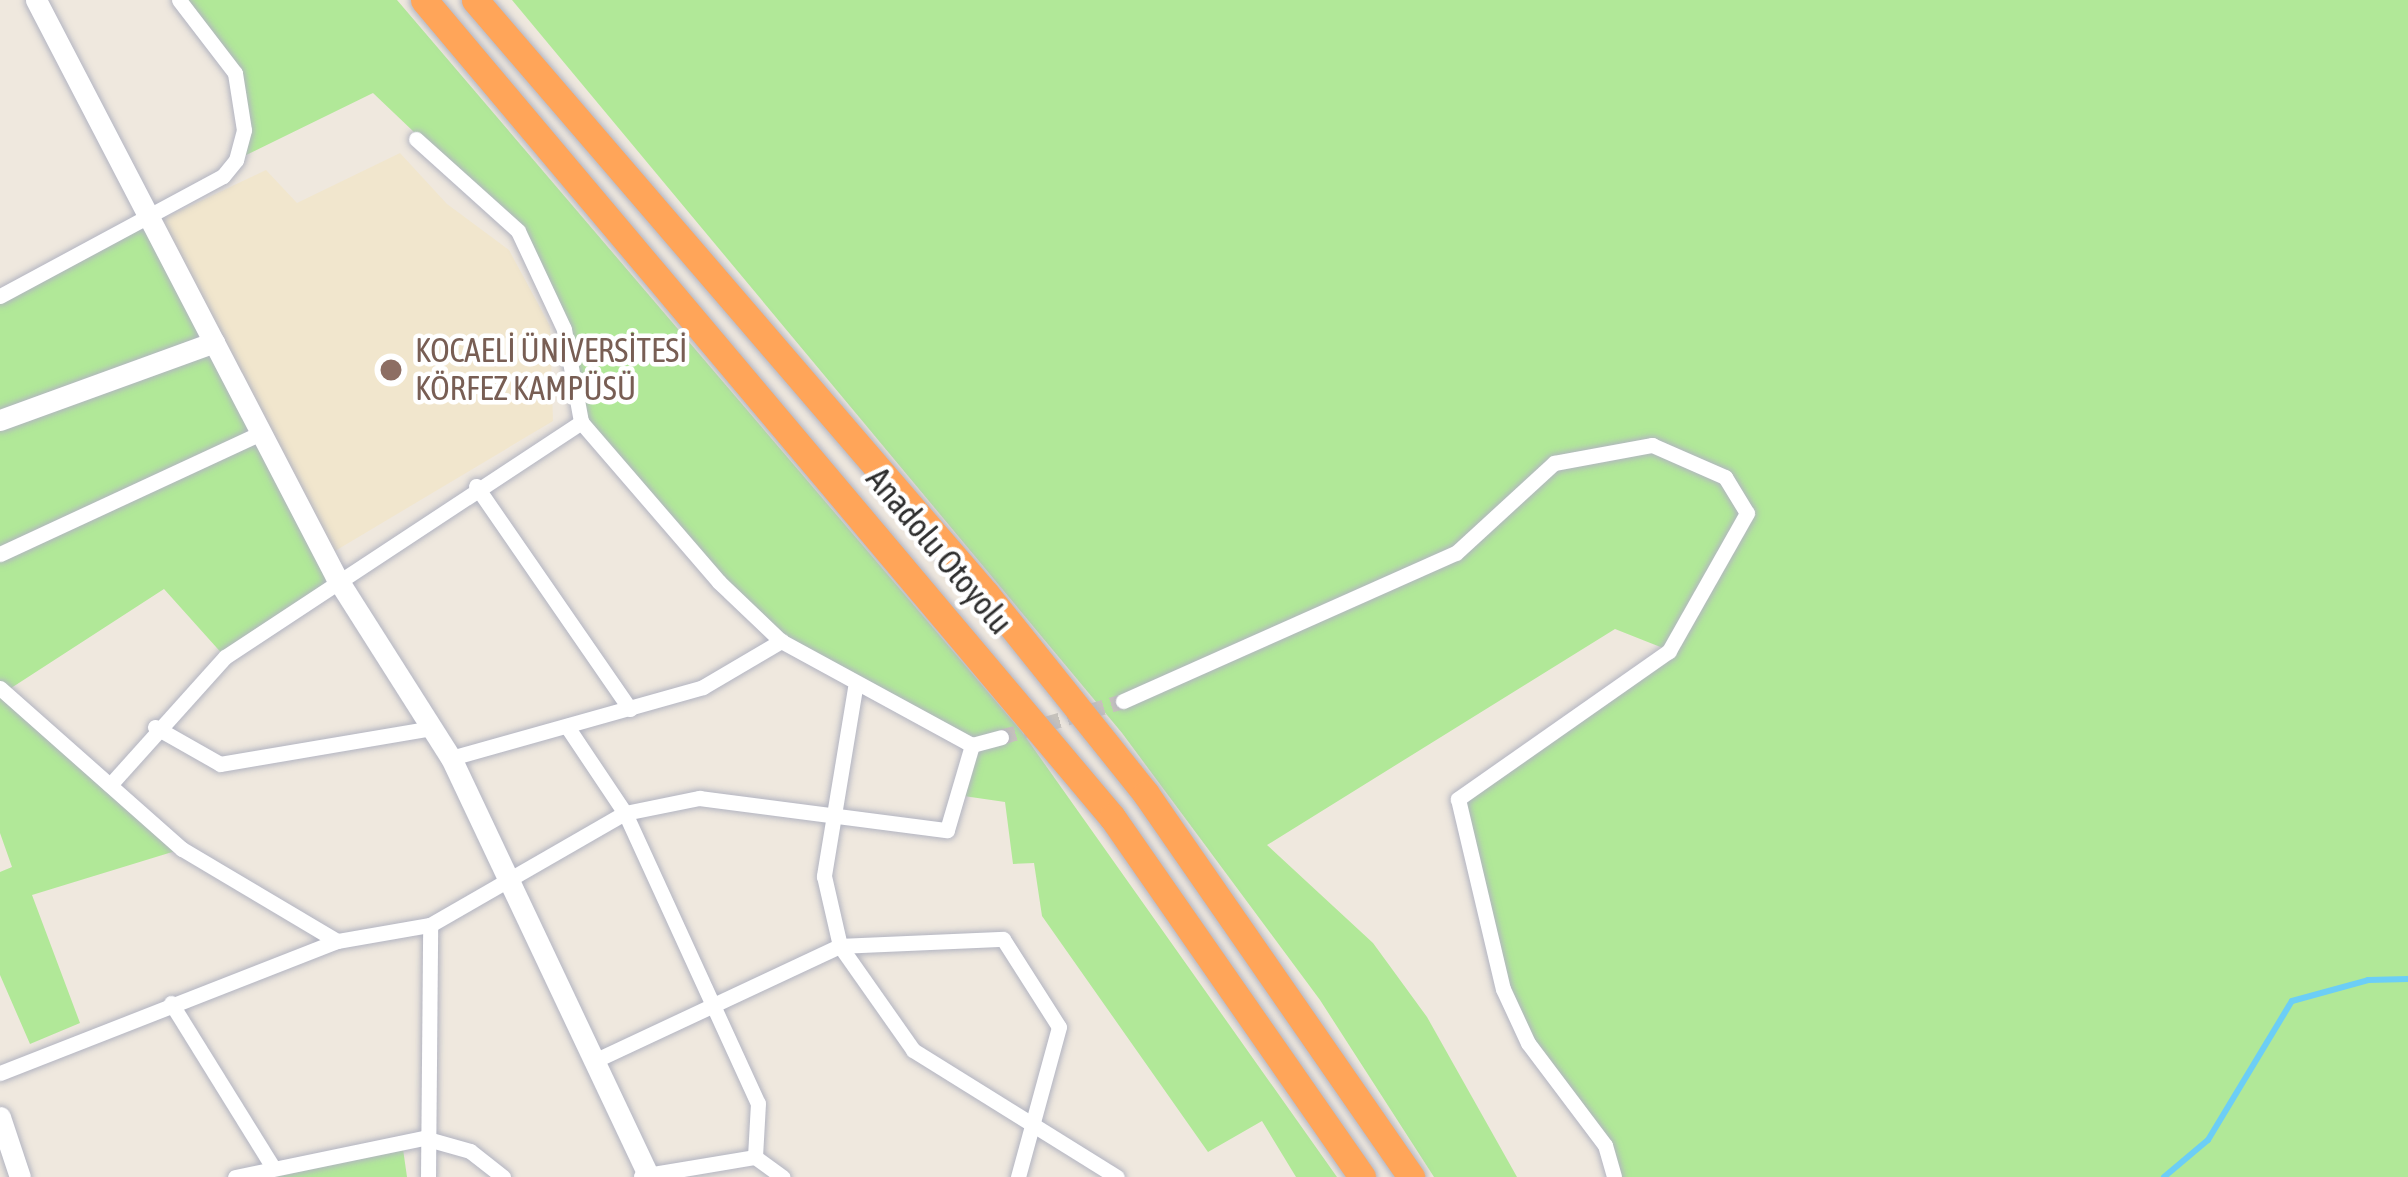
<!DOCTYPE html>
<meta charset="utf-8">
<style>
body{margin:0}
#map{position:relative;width:2408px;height:1177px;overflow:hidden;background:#efe8de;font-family:"Asap Condensed",sans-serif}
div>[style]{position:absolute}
.education>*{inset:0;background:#f1e6cd}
.green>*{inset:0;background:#b1e898}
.stream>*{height:6px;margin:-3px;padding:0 3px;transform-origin:3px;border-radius:3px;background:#6ccef6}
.minor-tunnel>*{height:15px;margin-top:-7.5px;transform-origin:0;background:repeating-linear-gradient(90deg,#c8c3bb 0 15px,transparent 0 23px)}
.roads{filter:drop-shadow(0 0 3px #b2b4c1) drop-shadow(0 0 3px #b2b4c1)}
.minor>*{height:15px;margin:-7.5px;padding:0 7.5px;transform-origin:7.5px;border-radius:7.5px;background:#fff}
.secondary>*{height:21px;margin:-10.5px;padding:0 10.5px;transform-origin:10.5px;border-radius:10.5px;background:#fff}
.motorway>*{height:27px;margin:-13.5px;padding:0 13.5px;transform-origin:13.5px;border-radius:13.5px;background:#ffa559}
.dots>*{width:33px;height:33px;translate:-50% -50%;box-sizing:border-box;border:6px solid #fff;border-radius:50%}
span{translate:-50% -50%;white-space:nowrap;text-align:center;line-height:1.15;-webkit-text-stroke:9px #fff;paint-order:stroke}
.education-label{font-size:33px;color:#785e54}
.left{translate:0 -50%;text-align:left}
.street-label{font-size:33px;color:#2d2d2d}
</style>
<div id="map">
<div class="education">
<i style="clip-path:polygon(400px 153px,447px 204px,509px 250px,550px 326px,553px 421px,325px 557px,154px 223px,266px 170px,297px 203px)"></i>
</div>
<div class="green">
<i style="clip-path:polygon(179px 0,397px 0,1022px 732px,1337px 1177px,1296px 1177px,1262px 1121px,1208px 1152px,1042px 916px,1034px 863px,1013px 864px,1005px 802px,957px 795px,971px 744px,781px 641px,581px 422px,564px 329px,518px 231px,373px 93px,236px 160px,244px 129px,235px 73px)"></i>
<i style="clip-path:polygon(512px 0,2408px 0,2408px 1177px,1614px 1177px,1605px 1144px,1528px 1043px,1503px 989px,1458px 799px,1668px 650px,1615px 629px,1267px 845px,1373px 943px,1427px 1017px,1517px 1177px,1434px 1177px,1320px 1000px,1122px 733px)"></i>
<i style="clip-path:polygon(149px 213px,336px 577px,225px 657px,164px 589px,5px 692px,182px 849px,32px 895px,80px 1023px,30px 1044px,0 975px,0 872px,12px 867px,0 833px,0 296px)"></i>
<i style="clip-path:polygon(403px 1149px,407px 1177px,267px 1177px)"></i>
</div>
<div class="stream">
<i style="left:2164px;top:1177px;width:57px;rotate:-40.1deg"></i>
<i style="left:2208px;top:1140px;width:162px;rotate:-58.9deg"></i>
<i style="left:2292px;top:1001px;width:79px;rotate:-15.4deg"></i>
<i style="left:2368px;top:980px;width:40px;rotate:-1.4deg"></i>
</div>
<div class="minor-tunnel">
<i style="left:1001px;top:737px;width:127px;rotate:-16.4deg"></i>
</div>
<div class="roads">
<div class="minor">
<i style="left:416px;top:139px;width:137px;rotate:42deg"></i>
<i style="left:518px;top:231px;width:108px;rotate:64.9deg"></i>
<i style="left:564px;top:329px;width:95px;rotate:79.6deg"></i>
<i style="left:0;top:296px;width:253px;rotate:-28.3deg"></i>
<i style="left:223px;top:176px;width:21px;rotate:-51deg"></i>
<i style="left:236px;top:160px;width:31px;rotate:-75deg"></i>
<i style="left:244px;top:130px;width:58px;rotate:-99deg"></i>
<i style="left:235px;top:73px;width:92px;rotate:-127.5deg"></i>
<i style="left:476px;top:486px;width:271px;rotate:55.4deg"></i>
<i style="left:0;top:554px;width:285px;rotate:-24.9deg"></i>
<i style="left:0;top:688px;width:243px;rotate:41.5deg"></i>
<i style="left:182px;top:849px;width:180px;rotate:30.7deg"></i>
<i style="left:855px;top:688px;width:191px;rotate:99.4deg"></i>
<i style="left:824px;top:876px;width:72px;rotate:77.1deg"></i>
<i style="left:840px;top:946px;width:127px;rotate:54.9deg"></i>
<i style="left:913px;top:1050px;width:240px;rotate:31.9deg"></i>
<i style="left:1123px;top:701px;width:364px;rotate:-24deg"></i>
<i style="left:1456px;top:553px;width:133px;rotate:-42.6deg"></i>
<i style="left:1554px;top:463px;width:100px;rotate:-10.4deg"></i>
<i style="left:1652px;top:445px;width:80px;rotate:23.7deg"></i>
<i style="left:1725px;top:477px;width:42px;rotate:58.6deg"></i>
<i style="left:1747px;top:513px;width:159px;rotate:119.5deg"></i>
<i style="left:1669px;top:651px;width:258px;rotate:145deg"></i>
<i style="left:1458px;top:799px;width:195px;rotate:76.7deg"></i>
<i style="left:1503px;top:989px;width:60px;rotate:65.2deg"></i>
<i style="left:1528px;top:1043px;width:128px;rotate:53deg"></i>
<i style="left:1605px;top:1145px;width:33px;rotate:74deg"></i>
<i style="left:155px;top:727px;width:75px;rotate:29.6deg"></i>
<i style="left:220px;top:764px;width:216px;rotate:-9.6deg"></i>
<i style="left:568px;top:728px;width:102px;rotate:56.2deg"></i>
<i style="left:625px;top:813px;width:319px;rotate:65.4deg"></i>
<i style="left:758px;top:1103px;width:54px;rotate:93.2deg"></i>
<i style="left:451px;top:758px;width:262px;rotate:-15.7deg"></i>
<i style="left:703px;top:687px;width:91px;rotate:-30.5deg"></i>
<i style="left:110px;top:785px;width:172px;rotate:-48.1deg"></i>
<i style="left:225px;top:657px;width:427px;rotate:-33.4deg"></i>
<i style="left:581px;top:422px;width:211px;rotate:49.2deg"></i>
<i style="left:719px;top:582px;width:86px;rotate:43.6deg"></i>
<i style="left:781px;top:641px;width:217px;rotate:28.6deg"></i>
<i style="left:972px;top:745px;width:30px;rotate:-15deg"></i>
<i style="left:171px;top:1003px;width:192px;rotate:58.2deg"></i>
<i style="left:594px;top:1061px;width:272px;rotate:-25.1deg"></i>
<i style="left:840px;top:946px;width:163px;rotate:-2.5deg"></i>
<i style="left:1003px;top:939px;width:104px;rotate:57.5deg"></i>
<i style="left:1059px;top:1027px;width:156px;rotate:105.3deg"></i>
<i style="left:0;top:1073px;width:362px;rotate:-21.4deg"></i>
<i style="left:337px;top:941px;width:94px;rotate:-9.8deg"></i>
<i style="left:430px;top:925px;width:225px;rotate:-29.9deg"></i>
<i style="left:625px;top:813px;width:76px;rotate:-11.5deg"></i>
<i style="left:699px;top:798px;width:250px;rotate:7.4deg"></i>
<i style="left:947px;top:830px;width:89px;rotate:-73.6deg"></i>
<i style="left:641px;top:1176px;width:116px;rotate:-9.5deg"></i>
<i style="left:755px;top:1157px;width:34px;rotate:36deg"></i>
<i style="left:235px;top:1177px;width:193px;rotate:-11.7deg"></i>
<i style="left:424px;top:1138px;width:48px;rotate:15.8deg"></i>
<i style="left:470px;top:1151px;width:42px;rotate:38.2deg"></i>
<i style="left:428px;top:1177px;width:252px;rotate:-89.5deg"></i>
</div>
<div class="secondary">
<i style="left:36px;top:0;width:650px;rotate:62.53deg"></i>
<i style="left:336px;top:577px;width:214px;rotate:57.6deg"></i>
<i style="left:451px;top:758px;width:463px;rotate:64.7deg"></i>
<i style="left:0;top:420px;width:228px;rotate:-20deg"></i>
<i style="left:0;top:1117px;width:63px;rotate:71.6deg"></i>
</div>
<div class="motorway">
<i style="left:424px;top:0;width:1068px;rotate:49.9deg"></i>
<i style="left:1112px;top:817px;width:438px;rotate:55.2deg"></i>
<i style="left:475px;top:0;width:784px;rotate:49.3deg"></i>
<i style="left:986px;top:594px;width:256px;rotate:51.3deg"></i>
<i style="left:1146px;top:794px;width:466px;rotate:55.3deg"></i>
</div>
</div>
<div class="dots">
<i style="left:391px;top:370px;background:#8d6e63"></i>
</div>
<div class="education-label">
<span class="left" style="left:415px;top:370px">KOCAELİ ÜNİVERSİTESİ<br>KÖRFEZ KAMPÜSÜ</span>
</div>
<div class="street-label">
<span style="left:939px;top:551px;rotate:50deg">Anadolu Otoyolu</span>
</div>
</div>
